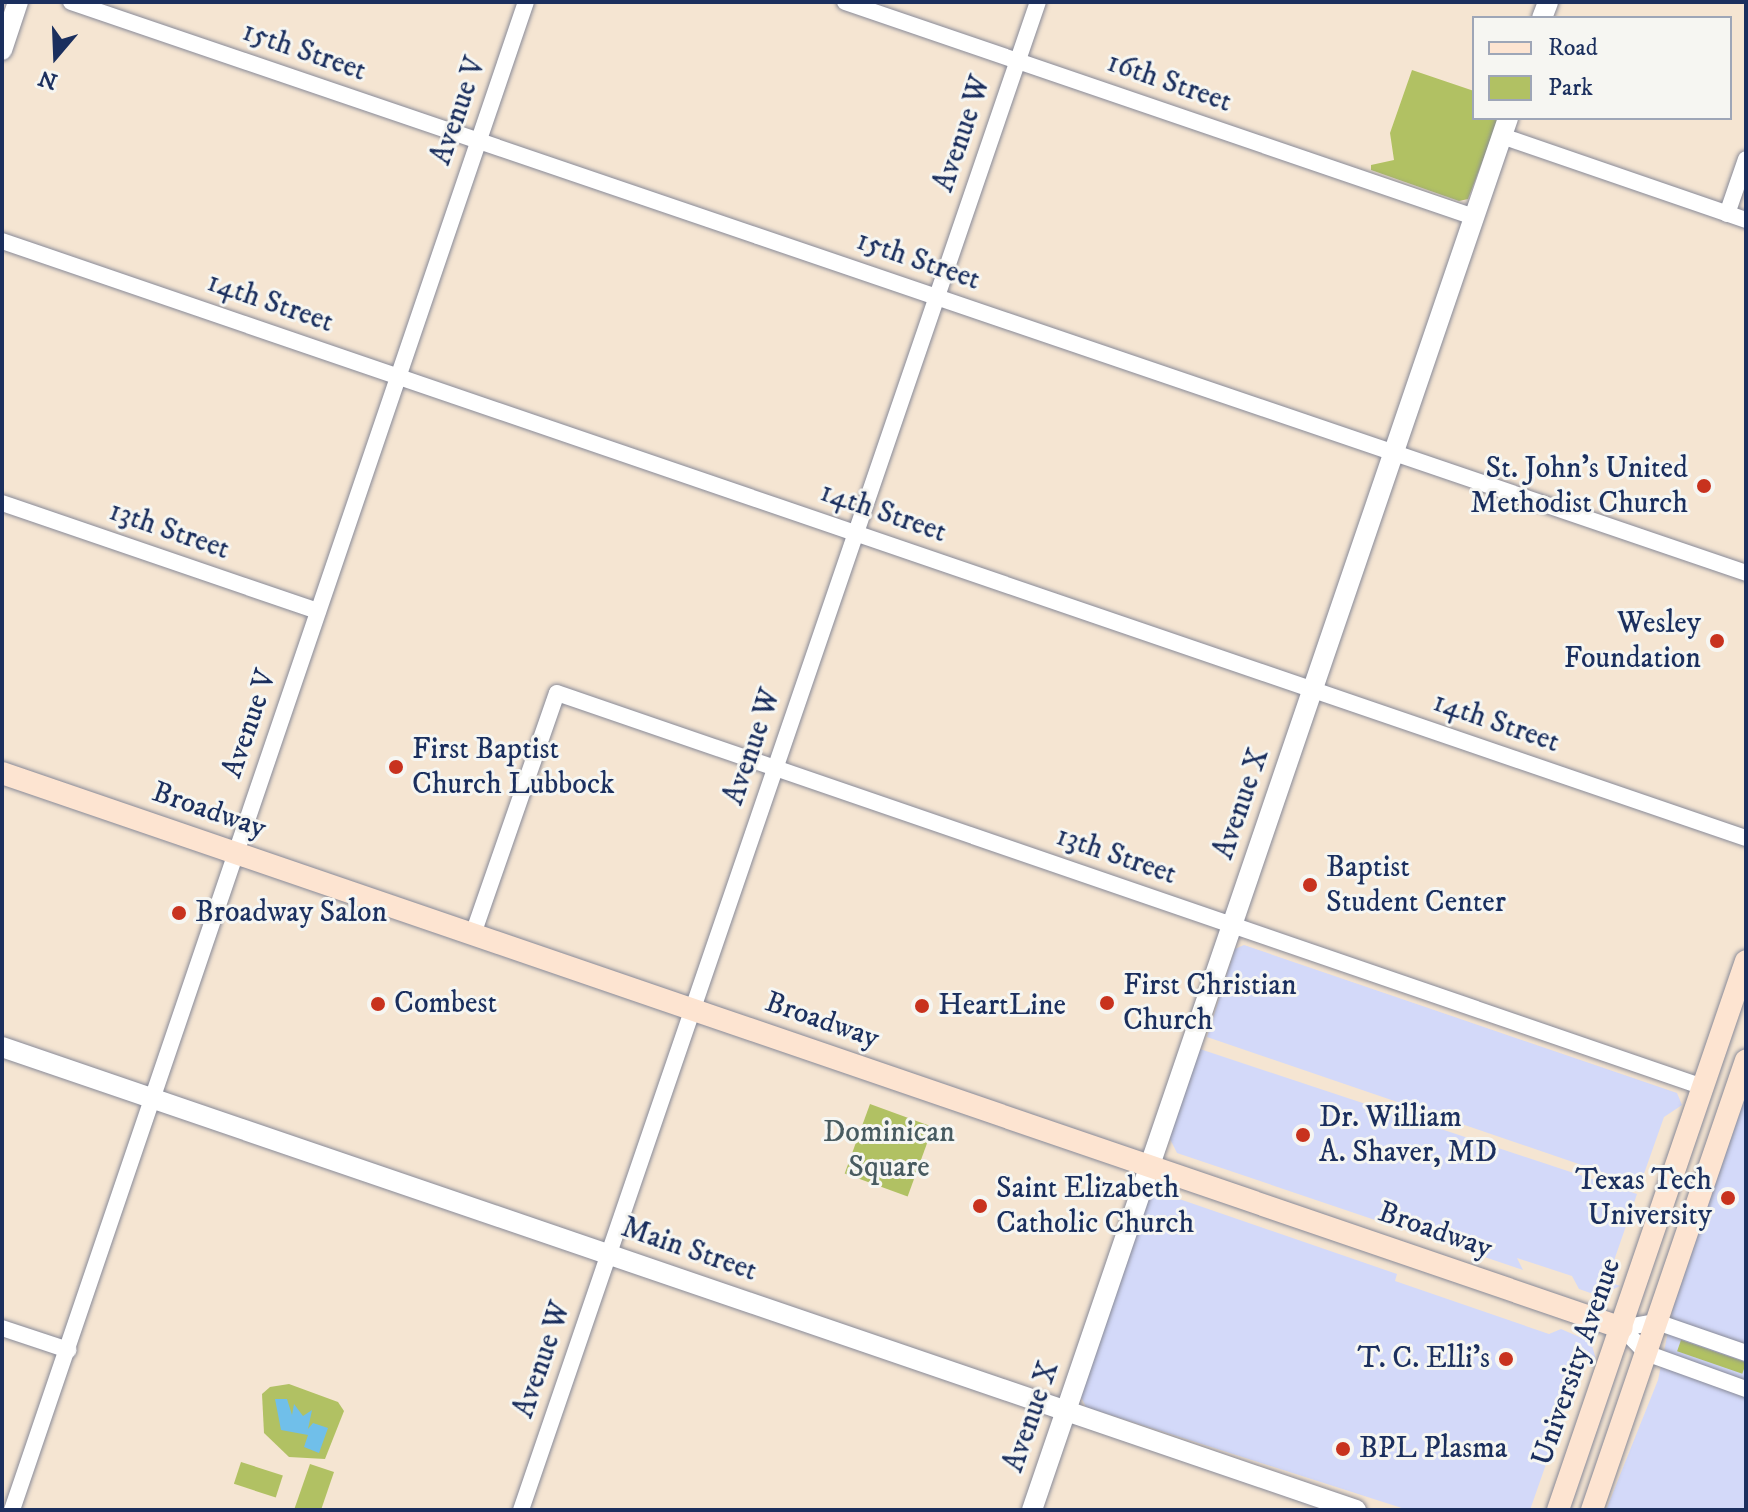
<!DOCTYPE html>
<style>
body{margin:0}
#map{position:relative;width:1748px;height:1512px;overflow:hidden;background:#f5e5d2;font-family:"IM FELL DW Pica",serif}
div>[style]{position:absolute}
.built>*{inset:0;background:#d3d9f9}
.green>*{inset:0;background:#b1c163;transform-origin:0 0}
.water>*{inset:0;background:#70bfea}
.roads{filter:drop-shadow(0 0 2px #888a98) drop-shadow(0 0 2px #888a98)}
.minor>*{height:16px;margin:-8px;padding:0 8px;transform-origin:8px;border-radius:8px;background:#fff}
.tertiary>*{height:20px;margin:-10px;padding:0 10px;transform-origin:10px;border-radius:10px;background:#fff}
.secondary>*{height:22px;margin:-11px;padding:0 11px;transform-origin:11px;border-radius:11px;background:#fde4d1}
.dots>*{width:22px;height:22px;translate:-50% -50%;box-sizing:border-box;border:4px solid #f6f6f2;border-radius:50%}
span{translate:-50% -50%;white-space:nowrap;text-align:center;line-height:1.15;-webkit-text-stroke:6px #f6f6f2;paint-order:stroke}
.street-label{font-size:30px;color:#1b2f5e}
.poi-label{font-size:30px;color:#1b2f5e}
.right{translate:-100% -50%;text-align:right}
.left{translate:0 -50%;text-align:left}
.park-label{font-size:30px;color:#485b60}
.frame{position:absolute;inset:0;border:4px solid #1b2f5e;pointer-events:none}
.legend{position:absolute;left:1472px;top:16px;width:260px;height:104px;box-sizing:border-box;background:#f6f6f2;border:2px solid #9ea6b7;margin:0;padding:10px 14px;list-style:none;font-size:24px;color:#1b2f5e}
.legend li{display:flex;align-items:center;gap:16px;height:40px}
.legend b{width:40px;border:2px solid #9ea6b7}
.north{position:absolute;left:16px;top:16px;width:80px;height:80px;-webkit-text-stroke:6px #f6f6f2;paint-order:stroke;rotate:199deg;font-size:22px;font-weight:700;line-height:32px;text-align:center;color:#1b2f5e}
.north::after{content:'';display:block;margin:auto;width:28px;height:36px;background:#1b2f5e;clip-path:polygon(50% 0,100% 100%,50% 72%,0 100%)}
</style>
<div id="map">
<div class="built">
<i style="clip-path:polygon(1244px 945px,1677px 1093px,1682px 1105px,1664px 1117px,1640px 1185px,1207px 1037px,1235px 949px)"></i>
<i style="clip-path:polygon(1200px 1049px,1637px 1194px,1607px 1281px,1620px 1286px,1599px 1296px,1579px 1289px,1572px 1276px,1517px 1258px,1523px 1270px,1177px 1153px,1169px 1137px)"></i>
<i style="clip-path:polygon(1746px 1092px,1746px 1510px,1606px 1510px,1658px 1380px,1674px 1303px)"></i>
<i style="clip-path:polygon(1159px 1192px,1397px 1274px,1395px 1281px,1549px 1334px,1561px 1329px,1591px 1342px,1596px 1359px,1582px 1361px,1530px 1510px,1408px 1510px,1086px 1407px,1081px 1397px,1149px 1197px)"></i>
</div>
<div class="green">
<i style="clip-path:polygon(1412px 70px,1474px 91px,1474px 118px,1499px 118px,1468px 199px,1459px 201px,1371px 170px,1371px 165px,1394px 160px,1390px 133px)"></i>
<i style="left:870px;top:1104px;width:67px;height:74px;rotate:20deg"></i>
<i style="left:1681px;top:1340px;width:69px;height:12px;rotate:19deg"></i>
<i style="clip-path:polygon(289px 1384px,338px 1402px,344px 1411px,325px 1459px,289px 1457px,264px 1433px,262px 1394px,270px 1387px)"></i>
<i style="left:241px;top:1462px;width:44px;height:23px;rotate:18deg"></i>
<i style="clip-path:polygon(310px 1464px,334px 1472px,321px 1510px,294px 1510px)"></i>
</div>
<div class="water">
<i style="clip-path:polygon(275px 1399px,287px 1399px,292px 1415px,294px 1404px,303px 1416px,312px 1410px,308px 1429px,313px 1423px,328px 1428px,319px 1453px,304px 1447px,308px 1435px,281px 1430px)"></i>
</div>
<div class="roads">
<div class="minor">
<i style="left:71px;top:2px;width:1770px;rotate:18.82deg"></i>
<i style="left:845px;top:2px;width:665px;rotate:18.87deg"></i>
<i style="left:1502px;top:136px;width:258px;rotate:19deg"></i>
<i style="left:1727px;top:214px;width:58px;rotate:-70.9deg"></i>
<i style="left:2px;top:241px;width:1843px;rotate:18.9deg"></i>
<i style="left:2px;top:503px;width:334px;rotate:18.9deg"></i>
<i style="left:473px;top:934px;width:255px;rotate:-70.8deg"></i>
<i style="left:557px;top:693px;width:1212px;rotate:18.97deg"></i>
<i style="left:2px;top:1328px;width:70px;rotate:18.4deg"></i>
<i style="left:1622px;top:1328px;width:35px;rotate:46deg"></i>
<i style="left:1646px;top:1353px;width:106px;rotate:19.8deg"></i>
<i style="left:1622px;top:1328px;width:36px;rotate:-10deg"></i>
<i style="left:1657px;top:1322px;width:94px;rotate:19.2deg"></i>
<i style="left:12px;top:1510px;width:1593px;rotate:-71.18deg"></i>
<i style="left:521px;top:1510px;width:1594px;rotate:-71.08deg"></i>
</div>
<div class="tertiary">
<i style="left:1542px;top:18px;width:17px;rotate:-69deg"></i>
<i style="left:2px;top:50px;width:51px;rotate:-71.6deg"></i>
<i style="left:2px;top:1047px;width:1431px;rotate:18.88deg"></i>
<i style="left:1032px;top:1510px;width:1471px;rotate:-71.12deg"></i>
</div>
<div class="secondary">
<i style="left:2px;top:773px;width:1712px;rotate:18.91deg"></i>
<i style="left:1558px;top:1510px;width:580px;rotate:-71.1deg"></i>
<i style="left:1592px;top:1510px;width:475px;rotate:-71.1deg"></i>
</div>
</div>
<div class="dots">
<i style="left:1704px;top:486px;background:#c8321e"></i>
<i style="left:1717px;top:641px;background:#c8321e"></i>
<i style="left:396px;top:767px;background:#c8321e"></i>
<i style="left:1310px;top:885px;background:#c8321e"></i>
<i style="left:179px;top:913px;background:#c8321e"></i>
<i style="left:1107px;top:1003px;background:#c8321e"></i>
<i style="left:378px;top:1004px;background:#c8321e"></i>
<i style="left:922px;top:1006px;background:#c8321e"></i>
<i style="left:1303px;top:1135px;background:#c8321e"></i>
<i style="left:1728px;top:1198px;background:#c8321e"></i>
<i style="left:980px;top:1206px;background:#c8321e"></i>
<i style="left:1506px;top:1359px;background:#c8321e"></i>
<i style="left:1343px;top:1449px;background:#c8321e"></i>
</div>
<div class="street-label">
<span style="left:304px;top:52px;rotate:19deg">15th Street</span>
<span style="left:1169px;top:83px;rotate:19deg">16th Street</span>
<span style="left:459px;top:111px;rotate:-71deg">Avenue V</span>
<span style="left:963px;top:134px;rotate:-71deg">Avenue W</span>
<span style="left:918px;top:261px;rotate:19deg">15th Street</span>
<span style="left:270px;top:303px;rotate:19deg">14th Street</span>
<span style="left:883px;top:513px;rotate:19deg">14th Street</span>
<span style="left:169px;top:531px;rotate:19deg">13th Street</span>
<span style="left:1496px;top:723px;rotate:19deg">14th Street</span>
<span style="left:250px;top:724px;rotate:-71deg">Avenue V</span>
<span style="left:753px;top:747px;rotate:-71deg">Avenue W</span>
<span style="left:1242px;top:804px;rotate:-71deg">Avenue X</span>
<span style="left:209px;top:811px;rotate:19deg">Broadway</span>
<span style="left:1116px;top:856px;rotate:19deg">13th Street</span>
<span style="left:822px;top:1021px;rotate:19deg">Broadway</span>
<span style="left:1435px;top:1231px;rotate:19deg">Broadway</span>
<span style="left:689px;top:1250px;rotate:19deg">Main Street</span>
<span style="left:543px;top:1360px;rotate:-71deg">Avenue W</span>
<span style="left:1577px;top:1362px;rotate:-71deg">University Avenue</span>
<span style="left:1032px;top:1417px;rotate:-71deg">Avenue X</span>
</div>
<div class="poi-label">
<span class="right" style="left:1688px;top:486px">St. John's United<br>Methodist Church</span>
<span class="right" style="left:1701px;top:641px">Wesley<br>Foundation</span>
<span class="left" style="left:412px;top:767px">First Baptist<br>Church Lubbock</span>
<span class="left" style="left:1326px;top:885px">Baptist<br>Student Center</span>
<span class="left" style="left:195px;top:913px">Broadway Salon</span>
<span class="left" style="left:1123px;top:1003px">First Christian<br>Church</span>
<span class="left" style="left:394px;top:1004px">Combest</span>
<span class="left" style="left:938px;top:1006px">HeartLine</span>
<span class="left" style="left:1319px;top:1135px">Dr. William<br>A. Shaver, MD</span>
<span class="right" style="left:1712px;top:1198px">Texas Tech<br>University</span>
<span class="left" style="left:996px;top:1206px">Saint Elizabeth<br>Catholic Church</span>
<span class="right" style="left:1490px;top:1359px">T. C. Elli's</span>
<span class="left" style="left:1359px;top:1449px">BPL Plasma</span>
</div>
<div class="park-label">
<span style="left:889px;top:1150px">Dominican<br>Square</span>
</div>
<div class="frame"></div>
<ul class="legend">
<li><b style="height:10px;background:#fde4d1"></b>Road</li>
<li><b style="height:22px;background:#b1c163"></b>Park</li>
</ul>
<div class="north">N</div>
</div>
